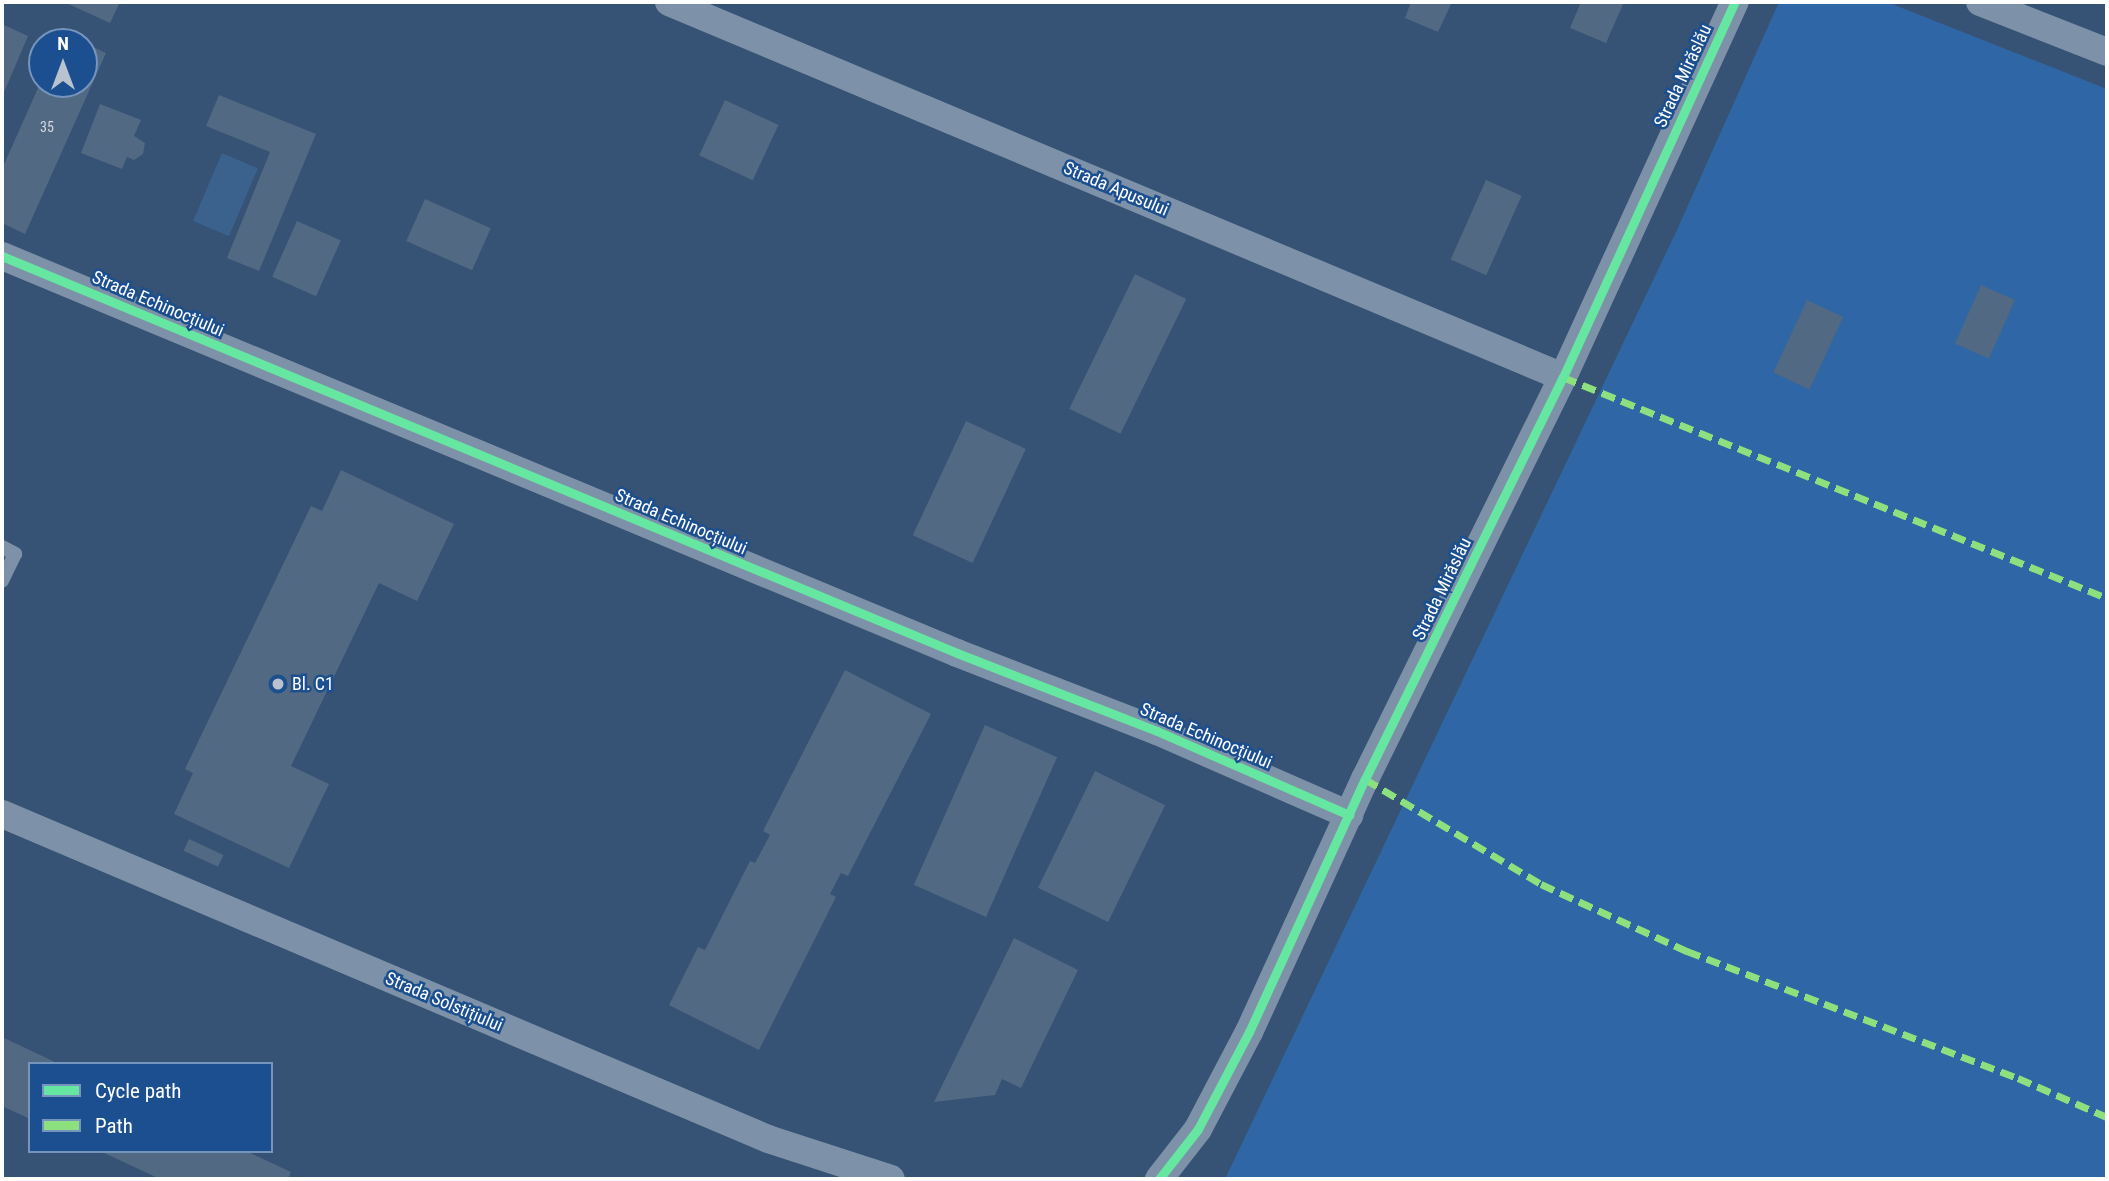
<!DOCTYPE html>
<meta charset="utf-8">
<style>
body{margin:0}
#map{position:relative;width:2109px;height:1181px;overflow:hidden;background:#365274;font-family:"Roboto Condensed",sans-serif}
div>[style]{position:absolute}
.green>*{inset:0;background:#2f66a5}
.water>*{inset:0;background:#3b618d;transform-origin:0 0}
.building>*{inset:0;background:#526984;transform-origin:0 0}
.lane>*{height:14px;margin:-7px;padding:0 7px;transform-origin:7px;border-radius:7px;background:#7d92a8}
.street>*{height:28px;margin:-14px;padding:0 14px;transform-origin:14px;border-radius:14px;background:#7d92a8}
.quiet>*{height:7px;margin-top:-3.5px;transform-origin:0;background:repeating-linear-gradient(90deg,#8de07e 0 14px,transparent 0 21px)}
.cycleway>*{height:9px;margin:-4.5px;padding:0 4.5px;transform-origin:4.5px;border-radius:4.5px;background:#66e7a1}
.dots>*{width:19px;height:19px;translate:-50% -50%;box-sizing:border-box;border:4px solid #1b4f8f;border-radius:50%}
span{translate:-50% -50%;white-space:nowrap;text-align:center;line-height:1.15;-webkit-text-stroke:5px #1b4f8f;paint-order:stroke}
.number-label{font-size:14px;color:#d4dae0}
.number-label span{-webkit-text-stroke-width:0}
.street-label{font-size:18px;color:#fff}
.poi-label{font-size:18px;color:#fff}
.left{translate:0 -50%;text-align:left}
.frame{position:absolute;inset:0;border:4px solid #fff;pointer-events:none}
.legend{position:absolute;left:28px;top:1062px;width:245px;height:91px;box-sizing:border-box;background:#1b4f8f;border:2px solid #7695bc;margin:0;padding:9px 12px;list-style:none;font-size:21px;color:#fff}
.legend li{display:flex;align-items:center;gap:14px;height:35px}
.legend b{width:35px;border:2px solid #7695bc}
.north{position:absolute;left:28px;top:28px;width:70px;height:70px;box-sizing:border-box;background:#1b4f8f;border:2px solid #7695bc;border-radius:50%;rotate:0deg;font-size:19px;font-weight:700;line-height:28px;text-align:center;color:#fff}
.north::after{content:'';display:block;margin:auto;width:24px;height:32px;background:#b9c2ce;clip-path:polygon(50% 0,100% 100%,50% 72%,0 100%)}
</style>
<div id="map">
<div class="green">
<i style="clip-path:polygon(1779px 2px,1887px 2px,2107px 89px,2107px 1179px,1225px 1179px,1676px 232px)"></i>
</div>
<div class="water">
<i style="left:222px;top:153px;width:39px;height:74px;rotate:23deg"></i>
</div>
<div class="building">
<i style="clip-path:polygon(64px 2px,120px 2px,110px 23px)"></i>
<i style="clip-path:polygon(1411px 2px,1452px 2px,1438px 32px,1405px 18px)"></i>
<i style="clip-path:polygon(1581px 2px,1624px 2px,1606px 43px,1570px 28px)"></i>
<i style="clip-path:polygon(2px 24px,28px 36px,2px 97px)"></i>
<i style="clip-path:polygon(84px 43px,106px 53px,25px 234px,2px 223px,2px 169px,42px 79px,42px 84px,84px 84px)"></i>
<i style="clip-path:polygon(219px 95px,316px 134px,259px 271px,227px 258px,270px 152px,206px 126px)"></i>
<i style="left:725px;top:100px;width:59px;height:61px;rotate:25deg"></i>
<i style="clip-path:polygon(100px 104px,141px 120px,134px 136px,145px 143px,143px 154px,134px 160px,127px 157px,122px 169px,81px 153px)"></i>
<i style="left:1486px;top:180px;width:39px;height:87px;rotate:24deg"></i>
<i style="left:425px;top:199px;width:72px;height:46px;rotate:24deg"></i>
<i style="left:297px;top:221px;width:48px;height:61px;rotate:24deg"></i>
<i style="left:1135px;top:274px;width:57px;height:150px;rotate:26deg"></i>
<i style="left:1981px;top:285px;width:37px;height:64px;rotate:24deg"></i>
<i style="left:1807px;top:300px;width:40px;height:80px;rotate:25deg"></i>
<i style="left:966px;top:421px;width:66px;height:126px;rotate:25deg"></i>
<i style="clip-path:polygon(341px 470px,454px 524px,417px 601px,379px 583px,291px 766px,329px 784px,289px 868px,174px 814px,193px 773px,185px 769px,311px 506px,322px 511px)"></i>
<i style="clip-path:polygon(845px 670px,931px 714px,848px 876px,841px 873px,830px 894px,836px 897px,759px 1050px,669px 1005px,698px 947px,705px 950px,750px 861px,755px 863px,770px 835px,763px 831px)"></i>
<i style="left:985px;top:725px;width:79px;height:175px;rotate:24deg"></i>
<i style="left:1095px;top:771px;width:78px;height:130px;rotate:26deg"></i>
<i style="left:189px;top:839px;width:38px;height:13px;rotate:25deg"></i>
<i style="clip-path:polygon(1014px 938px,1078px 970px,1021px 1088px,1002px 1079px,995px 1095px,934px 1102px)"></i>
<i style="clip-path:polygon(2px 1037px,59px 1064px,30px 1064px,30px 1119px,2px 1106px)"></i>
<i style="clip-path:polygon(100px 1151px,246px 1151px,291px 1172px,288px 1179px,160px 1179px)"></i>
</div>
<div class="lane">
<i style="left:2px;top:547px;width:15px;rotate:28deg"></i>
<i style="left:15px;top:554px;width:30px;rotate:116deg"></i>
</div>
<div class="street">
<i style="left:669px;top:2px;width:969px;rotate:22.76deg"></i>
<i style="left:1980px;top:2px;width:136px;rotate:21.5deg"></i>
<i style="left:2px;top:256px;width:1034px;rotate:22.57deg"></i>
<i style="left:957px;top:653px;width:215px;rotate:21.3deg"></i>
<i style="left:1157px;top:731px;width:210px;rotate:23.6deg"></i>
<i style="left:2px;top:814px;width:832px;rotate:22.99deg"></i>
<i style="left:768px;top:1139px;width:129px;rotate:18deg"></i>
<i style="left:1159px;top:1179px;width:63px;rotate:-52deg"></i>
<i style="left:1198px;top:1129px;width:110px;rotate:-62.3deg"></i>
<i style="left:1249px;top:1032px;width:278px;rotate:-65.4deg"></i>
<i style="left:1365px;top:779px;width:448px;rotate:-63.8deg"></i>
<i style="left:1563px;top:377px;width:413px;rotate:-65.4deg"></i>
</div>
<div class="quiet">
<i style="left:1563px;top:377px;width:587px;rotate:22.11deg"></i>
<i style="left:1365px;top:779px;width:205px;rotate:30.8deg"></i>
<i style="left:1541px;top:884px;width:161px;rotate:24.7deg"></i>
<i style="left:1687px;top:951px;width:355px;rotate:21deg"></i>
<i style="left:2018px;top:1078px;width:97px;rotate:23.7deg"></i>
</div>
<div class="cycleway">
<i style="left:2px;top:256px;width:1034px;rotate:22.57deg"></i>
<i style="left:957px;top:653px;width:215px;rotate:21.3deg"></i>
<i style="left:1157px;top:731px;width:210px;rotate:23.6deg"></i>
<i style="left:1159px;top:1179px;width:63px;rotate:-52deg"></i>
<i style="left:1198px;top:1129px;width:110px;rotate:-62.3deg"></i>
<i style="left:1249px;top:1032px;width:278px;rotate:-65.4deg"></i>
<i style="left:1365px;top:779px;width:448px;rotate:-63.8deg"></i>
<i style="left:1563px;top:377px;width:413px;rotate:-65.4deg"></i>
</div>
<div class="dots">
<i style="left:278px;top:684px;background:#b9c2ce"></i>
</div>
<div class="number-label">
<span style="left:47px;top:127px">35</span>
</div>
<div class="street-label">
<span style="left:1683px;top:76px;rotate:-65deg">Strada Mirăslău</span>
<span style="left:1116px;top:189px;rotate:23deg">Strada Apusului</span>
<span style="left:158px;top:304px;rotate:23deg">Strada Echinocțiului</span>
<span style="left:681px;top:522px;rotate:23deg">Strada Echinocțiului</span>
<span style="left:1442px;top:589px;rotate:-64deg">Strada Mirăslău</span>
<span style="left:1206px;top:736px;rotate:23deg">Strada Echinocțiului</span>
<span style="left:444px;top:1002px;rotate:23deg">Strada Solstițiului</span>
</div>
<div class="poi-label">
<span class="left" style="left:292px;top:684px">Bl. C1</span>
</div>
<div class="frame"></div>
<ul class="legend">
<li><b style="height:9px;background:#66e7a1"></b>Cycle path</li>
<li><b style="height:9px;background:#8de07e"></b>Path</li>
</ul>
<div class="north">N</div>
</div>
